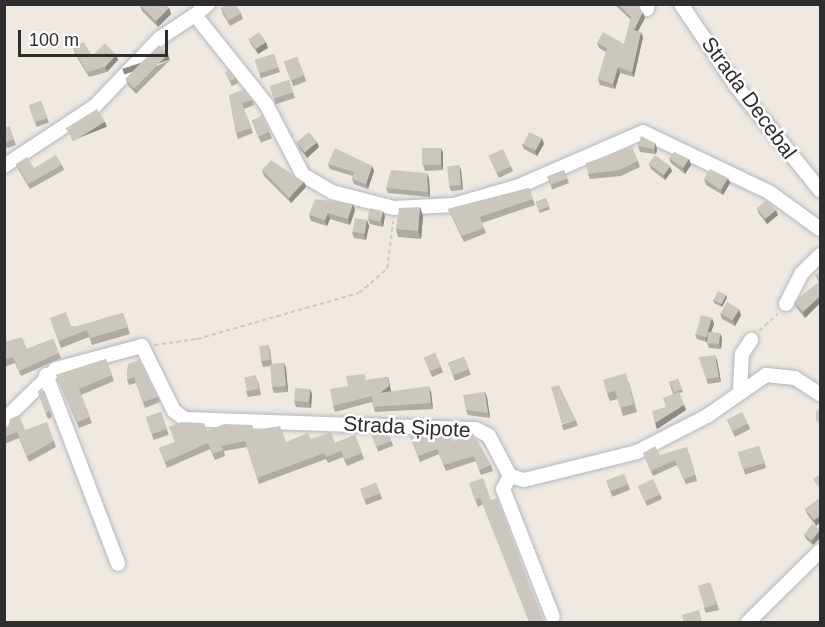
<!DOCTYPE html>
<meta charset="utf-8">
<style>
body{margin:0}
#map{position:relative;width:825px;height:627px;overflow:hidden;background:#efe9e1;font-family:Arial,sans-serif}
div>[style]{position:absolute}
.path>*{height:1.5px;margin-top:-0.75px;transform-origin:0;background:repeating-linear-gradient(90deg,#c9c9c9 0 4.5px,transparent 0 7.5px)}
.roads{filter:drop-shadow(0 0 2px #b4b7c1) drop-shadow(0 0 2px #b4b7c1)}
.minor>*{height:14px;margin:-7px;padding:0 7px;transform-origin:7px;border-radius:7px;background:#fff}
.wall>*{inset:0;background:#afaba4;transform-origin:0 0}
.shaded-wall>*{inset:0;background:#8e8b86;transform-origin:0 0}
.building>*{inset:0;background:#cbc7bf;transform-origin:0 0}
span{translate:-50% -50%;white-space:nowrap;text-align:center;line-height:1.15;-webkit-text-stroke:5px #fff;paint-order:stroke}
.street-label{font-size:21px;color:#2e2e2e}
.frame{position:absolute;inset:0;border:6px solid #2e2e2e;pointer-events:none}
.scale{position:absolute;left:18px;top:30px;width:150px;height:27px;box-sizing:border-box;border:3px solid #2e2e2e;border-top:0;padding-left:8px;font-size:18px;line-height:21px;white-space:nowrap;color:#2e2e2e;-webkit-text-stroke:4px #fff;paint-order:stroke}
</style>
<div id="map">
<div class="path">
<i style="left:759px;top:331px;width:25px;rotate:-43deg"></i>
<i style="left:154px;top:345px;width:43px;rotate:-7.9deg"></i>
<i style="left:197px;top:339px;width:168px;rotate:-15.9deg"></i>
<i style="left:359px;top:293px;width:37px;rotate:-41deg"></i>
<i style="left:387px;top:269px;width:48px;rotate:-82.9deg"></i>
</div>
<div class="roads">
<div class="minor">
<i style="left:681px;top:4px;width:99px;rotate:56.1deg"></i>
<i style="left:736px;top:86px;width:134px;rotate:51.1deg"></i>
<i style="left:647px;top:9px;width:5px;rotate:-79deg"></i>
<i style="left:195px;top:15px;width:17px;rotate:-40deg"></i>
<i style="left:4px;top:166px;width:109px;rotate:-33.4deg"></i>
<i style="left:95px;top:106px;width:94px;rotate:-46.3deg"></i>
<i style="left:160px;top:38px;width:42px;rotate:-33.3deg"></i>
<i style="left:195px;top:15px;width:114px;rotate:51.4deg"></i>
<i style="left:266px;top:104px;width:80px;rotate:62.5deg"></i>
<i style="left:303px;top:175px;width:34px;rotate:30deg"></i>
<i style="left:332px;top:192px;width:64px;rotate:14.5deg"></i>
<i style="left:394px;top:208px;width:60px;rotate:-2.9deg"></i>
<i style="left:454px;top:205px;width:68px;rotate:-16.3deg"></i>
<i style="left:519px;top:186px;width:135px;rotate:-23.5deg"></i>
<i style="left:643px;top:132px;width:140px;rotate:25.5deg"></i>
<i style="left:769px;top:192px;width:63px;rotate:36deg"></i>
<i style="left:786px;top:304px;width:34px;rotate:-63deg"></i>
<i style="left:801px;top:274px;width:27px;rotate:-45deg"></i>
<i style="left:46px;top:375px;width:202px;rotate:69.1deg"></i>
<i style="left:740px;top:389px;width:35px;rotate:-87deg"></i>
<i style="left:742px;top:354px;width:17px;rotate:-57deg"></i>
<i style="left:4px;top:420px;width:73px;rotate:-44.4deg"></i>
<i style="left:56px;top:369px;width:89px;rotate:-15deg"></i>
<i style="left:142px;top:346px;width:72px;rotate:63.8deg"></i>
<i style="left:174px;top:411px;width:14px;rotate:36deg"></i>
<i style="left:185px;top:419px;width:291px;rotate:2deg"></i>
<i style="left:476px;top:429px;width:15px;rotate:28deg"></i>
<i style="left:489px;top:436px;width:45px;rotate:62.3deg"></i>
<i style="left:510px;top:476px;width:15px;rotate:16deg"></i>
<i style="left:524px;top:480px;width:116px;rotate:-13.9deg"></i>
<i style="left:637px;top:452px;width:79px;rotate:-27.2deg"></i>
<i style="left:707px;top:416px;width:72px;rotate:-34.8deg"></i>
<i style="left:766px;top:375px;width:29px;rotate:6deg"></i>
<i style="left:795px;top:378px;width:30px;rotate:33deg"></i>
<i style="left:510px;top:476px;width:15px;rotate:118deg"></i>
<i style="left:503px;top:489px;width:137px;rotate:68.7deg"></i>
<i style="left:748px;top:622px;width:101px;rotate:-44.6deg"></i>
</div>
</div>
<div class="wall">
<i style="clip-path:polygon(614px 4px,636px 4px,645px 18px,638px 31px,643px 37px,634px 77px,620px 73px,615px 89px,600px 85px,598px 79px,606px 52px,599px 48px,597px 43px,624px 44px,631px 20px)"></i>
<i style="clip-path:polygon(140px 5px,169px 8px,171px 14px,158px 27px,142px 11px)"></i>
<i style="clip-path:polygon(221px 8px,241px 13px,243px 19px,230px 26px,223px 14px)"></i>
<i style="clip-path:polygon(249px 39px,268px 48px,258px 54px,251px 44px)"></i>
<i style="clip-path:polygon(73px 48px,92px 56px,116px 55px,118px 60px,107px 72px,89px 77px,75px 54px)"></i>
<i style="left:274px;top:54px;width:19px;height:20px;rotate:72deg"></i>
<i style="left:297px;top:57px;width:26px;height:14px;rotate:69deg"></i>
<i style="clip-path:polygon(170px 60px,136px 94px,128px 85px,126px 80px)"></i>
<i style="clip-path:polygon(225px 72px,236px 78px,238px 83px,232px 86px)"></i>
<i style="left:289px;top:80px;width:19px;height:20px;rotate:72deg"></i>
<i style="clip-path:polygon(229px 95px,252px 100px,254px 105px,244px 109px,253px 133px,238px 139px,236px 133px)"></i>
<i style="left:41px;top:101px;width:23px;height:13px;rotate:70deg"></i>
<i style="left:263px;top:116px;width:24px;height:12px;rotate:68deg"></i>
<i style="clip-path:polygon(9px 126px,16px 145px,7px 148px,4px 143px)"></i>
<i style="clip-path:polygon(297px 142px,319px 147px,307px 158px,299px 148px)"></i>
<i style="clip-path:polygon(655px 143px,657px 149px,656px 154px,640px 152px,638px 146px)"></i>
<i style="clip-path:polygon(522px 144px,544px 144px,537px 156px,524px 149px)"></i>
<i style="clip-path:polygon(441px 148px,443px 153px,443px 170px,425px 171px,423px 165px)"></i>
<i style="clip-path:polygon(489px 156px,511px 166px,513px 171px,499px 178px)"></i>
<i style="clip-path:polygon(669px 158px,689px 159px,691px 165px,685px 174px,671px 163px)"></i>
<i style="clip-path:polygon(638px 161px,640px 167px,621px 176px,590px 179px,588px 174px)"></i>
<i style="clip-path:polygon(16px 164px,34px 168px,62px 165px,64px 170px,30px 189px,18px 169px)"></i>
<i style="clip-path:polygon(328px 164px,372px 166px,374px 171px,368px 189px,354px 184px,352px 179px,353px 176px,330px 169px)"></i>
<i style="clip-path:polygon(649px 164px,672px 171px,665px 180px,651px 169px)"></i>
<i style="clip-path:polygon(262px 170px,304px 182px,306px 187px,291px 203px,264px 176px)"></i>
<i style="clip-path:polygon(461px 170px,463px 190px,451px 191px,449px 186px)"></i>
<i style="left:564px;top:170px;width:14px;height:18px;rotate:69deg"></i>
<i style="clip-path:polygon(429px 178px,430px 197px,388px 193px,386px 188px)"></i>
<i style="clip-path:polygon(704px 179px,730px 183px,723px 195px,706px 185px)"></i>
<i style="clip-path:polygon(529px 188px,535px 205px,482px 223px,486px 233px,464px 242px,448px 209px)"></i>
<i style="left:546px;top:198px;width:12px;height:11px;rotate:70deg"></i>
<i style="clip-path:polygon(353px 204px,355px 210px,350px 225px,330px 219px,327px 226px,311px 221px,309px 215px)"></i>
<i style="clip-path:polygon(420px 207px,423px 216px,421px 239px,398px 237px,396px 229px)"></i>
<i style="clip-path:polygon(757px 208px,778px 215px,767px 224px,759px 214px)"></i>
<i style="clip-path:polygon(385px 216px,383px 227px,370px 224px,368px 219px)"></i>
<i style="clip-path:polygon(367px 220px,369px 226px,366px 240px,354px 238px,352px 232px)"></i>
<i style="clip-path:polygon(820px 272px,820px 303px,805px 318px,796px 307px,794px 302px,819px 282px,815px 275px)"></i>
<i style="clip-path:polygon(726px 295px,727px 298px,722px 307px,714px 303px,713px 300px)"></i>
<i style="clip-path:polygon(123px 313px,130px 334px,92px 345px,89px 337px,61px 348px,50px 318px,71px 326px,78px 326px)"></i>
<i style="clip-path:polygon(720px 313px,741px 315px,735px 326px,722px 319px)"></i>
<i style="clip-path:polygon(714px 324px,711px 332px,722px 338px,721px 349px,709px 348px,707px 342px,697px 339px,695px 334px)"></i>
<i style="clip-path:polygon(53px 339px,61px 358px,21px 376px,15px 363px,4px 367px,4px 342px,27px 349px)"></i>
<i style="clip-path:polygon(268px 345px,270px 350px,272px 364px,284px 363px,286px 368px,288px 392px,274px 393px,272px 387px,271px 366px,263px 367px,261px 361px)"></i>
<i style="left:435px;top:353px;width:21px;height:12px;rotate:67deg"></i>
<i style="left:464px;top:357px;width:19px;height:17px;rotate:69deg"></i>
<i style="clip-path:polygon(699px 357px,717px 360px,721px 382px,708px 384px)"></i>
<i style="clip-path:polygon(106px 359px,114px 381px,81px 395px,92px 423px,79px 428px,56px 375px)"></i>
<i style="clip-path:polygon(128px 364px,158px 397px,160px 402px,145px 408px,136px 383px,129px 385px,127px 380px)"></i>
<i style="clip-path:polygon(388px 377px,391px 391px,431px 392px,433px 409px,375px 412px,372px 402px,335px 412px,333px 406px,348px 386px,367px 380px)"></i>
<i style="clip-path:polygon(678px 379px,683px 392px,679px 393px,686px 410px,657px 429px,666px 407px,673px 394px,669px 382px)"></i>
<i style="clip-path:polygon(258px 380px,261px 395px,248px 397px,246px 391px)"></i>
<i style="clip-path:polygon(629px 382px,637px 412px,623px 416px,618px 399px,610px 401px,607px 393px)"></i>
<i style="clip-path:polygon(42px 388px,52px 417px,48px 419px,38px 392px)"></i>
<i style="clip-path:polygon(485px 392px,487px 397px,490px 418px,468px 415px,466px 410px)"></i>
<i style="clip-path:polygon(312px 394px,311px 408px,296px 407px,294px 401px)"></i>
<i style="left:161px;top:412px;width:24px;height:16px;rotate:71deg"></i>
<i style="left:576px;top:420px;width:6px;height:15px;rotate:72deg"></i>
<i style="clip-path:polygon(727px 420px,748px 424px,750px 429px,735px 437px)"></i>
<i style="clip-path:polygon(8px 428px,25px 430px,54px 441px,56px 447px,29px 462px,19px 438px,4px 444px,4px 429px)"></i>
<i style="clip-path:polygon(254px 430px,286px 442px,311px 439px,335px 443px,355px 435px,364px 459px,347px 466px,343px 457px,328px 463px,326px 459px,259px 484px,247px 447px,224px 451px,225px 456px,215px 460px,210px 449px,167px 468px,159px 448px,207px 431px)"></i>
<i style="left:387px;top:430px;width:17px;height:16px;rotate:69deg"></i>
<i style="clip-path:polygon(410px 436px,453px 441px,491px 465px,493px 471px,481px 475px,476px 461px,446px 471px,439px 454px,420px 462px)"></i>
<i style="left:759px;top:446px;width:23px;height:22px;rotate:72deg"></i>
<i style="clip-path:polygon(643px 453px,660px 455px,689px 453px,697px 481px,686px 484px,677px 465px,653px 476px)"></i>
<i style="left:624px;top:474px;width:17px;height:19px;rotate:69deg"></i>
<i style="left:376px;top:483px;width:17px;height:17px;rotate:69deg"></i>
<i style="clip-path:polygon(469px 483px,491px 500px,478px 507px)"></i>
<i style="clip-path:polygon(638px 486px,660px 494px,662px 499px,647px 506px)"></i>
<i style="clip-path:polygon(820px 498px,820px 522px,816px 526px,807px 514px,805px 509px)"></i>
<i style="clip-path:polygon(820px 532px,820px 538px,813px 545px,806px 539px,804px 534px)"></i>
<i style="clip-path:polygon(712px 588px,719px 610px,706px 613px,704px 608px)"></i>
</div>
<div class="shaded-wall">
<i style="clip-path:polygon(169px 8px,171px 14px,158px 27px,156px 21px)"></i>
<i style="clip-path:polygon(643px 12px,645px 18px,636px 35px,634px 30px)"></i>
<i style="clip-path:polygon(641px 32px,643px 37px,634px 77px,632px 72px)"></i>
<i style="clip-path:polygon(266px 42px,268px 48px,258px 54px,256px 49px)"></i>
<i style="left:168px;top:54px;width:6px;height:48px;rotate:72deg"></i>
<i style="clip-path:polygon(116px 55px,118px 60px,107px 72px,105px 67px)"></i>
<i style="clip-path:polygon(618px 67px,620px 73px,615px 89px,613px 84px)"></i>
<i style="left:105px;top:122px;width:5px;height:37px;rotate:68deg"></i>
<i style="clip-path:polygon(542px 138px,544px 144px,537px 156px,535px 151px)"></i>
<i style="clip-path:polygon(317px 142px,319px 147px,307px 158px,305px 152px)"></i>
<i style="clip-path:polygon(655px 143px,657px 149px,656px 154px,654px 149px)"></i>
<i style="clip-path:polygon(441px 148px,443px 153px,443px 170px,441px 165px)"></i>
<i style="clip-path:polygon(689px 159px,691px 165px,685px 174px,683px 168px)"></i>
<i style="clip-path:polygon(459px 165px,461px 170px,463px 190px,461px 185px)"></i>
<i style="clip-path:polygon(372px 166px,374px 171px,368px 189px,366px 184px)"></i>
<i style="clip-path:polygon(670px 166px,672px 171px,665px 180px,663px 175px)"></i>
<i style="clip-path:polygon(427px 173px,429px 178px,430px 197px,428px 192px)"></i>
<i style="clip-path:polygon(728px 178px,730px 183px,723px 195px,721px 190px)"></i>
<i style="clip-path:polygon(304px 182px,306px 187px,291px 203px,289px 198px)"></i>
<i style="clip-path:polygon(353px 204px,355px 210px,350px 225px,348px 219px)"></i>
<i style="clip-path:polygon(420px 207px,423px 216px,421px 239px,418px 231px)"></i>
<i style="clip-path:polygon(776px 210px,778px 215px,767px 224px,765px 219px)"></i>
<i style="clip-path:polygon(383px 211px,385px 216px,383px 227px,381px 221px)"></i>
<i style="clip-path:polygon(328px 213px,330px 219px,327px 226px,325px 220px)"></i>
<i style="clip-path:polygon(367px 220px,369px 226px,366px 240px,364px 235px)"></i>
<i style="clip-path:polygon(726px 295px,727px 298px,722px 307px,721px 305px)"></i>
<i style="clip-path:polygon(820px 296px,820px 303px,805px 318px,803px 312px)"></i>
<i style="clip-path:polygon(739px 309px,741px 315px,735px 326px,733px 320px)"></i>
<i style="clip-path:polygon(712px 318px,714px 324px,707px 343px,705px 337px)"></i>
<i style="clip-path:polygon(720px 333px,722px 338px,721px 349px,719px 344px)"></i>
<i style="clip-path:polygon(715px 355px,717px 360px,721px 382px,719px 377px)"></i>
<i style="clip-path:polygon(284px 363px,286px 368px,288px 392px,286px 386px)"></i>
<i style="clip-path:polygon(388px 377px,391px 391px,380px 393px)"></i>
<i style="clip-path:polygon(429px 386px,431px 392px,433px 409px,431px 403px)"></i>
<i style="clip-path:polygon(310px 389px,312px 394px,311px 408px,309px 402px)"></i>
<i style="clip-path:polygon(485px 392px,487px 397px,490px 418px,488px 413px)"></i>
<i style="clip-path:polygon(684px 405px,686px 410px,657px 429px,655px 423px)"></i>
<i style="clip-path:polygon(820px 516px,820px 522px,816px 526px,814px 520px)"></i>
<i style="clip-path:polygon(820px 530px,820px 538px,813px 545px,811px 540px)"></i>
</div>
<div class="building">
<i style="clip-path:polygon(140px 4px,150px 4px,152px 6px,153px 4px,165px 4px,169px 8px,156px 21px,140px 5px)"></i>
<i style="clip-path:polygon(227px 4px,235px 4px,241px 13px,228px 21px,221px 8px)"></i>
<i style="clip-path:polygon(618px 4px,636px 4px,643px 12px,634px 30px,641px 32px,632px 72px,618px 67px,613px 84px,598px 79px,607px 48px,597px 43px,603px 32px,624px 44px,631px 17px)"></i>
<i style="left:259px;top:32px;width:12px;height:12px;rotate:55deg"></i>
<i style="clip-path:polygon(84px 42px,92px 56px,105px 43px,116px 55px,105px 67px,87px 72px,73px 48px)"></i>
<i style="left:159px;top:45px;width:13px;height:48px;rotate:45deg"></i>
<i style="left:274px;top:54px;width:14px;height:20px;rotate:73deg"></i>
<i style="left:297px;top:57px;width:20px;height:14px;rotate:70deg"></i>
<i style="clip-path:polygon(230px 70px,236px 78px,230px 81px,225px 72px)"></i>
<i style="left:289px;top:80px;width:13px;height:20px;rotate:72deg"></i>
<i style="clip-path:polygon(245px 89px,252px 100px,242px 103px,251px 128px,236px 133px,229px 95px)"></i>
<i style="left:41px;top:101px;width:18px;height:13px;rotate:71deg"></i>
<i style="left:97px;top:109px;width:15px;height:37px;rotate:58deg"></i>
<i style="left:263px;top:116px;width:17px;height:12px;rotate:66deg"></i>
<i style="clip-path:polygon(9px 126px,14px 139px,5px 143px,4px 128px)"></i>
<i style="left:309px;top:132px;width:13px;height:16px;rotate:51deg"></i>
<i style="left:529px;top:132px;width:14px;height:14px;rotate:25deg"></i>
<i style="clip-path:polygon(641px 136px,655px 143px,654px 149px,638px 146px)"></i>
<i style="clip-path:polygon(632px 147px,638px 161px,619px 170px,588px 174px,586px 163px)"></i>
<i style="clip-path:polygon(335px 148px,372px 166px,366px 184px,352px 179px,354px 172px,328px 164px)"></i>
<i style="left:441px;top:148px;width:17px;height:19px;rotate:90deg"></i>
<i style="left:503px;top:149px;width:19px;height:16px;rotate:65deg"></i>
<i style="clip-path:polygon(674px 152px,689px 159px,683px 168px,669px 158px)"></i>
<i style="clip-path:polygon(56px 155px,62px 165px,28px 184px,16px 164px,27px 157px,34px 168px)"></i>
<i style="left:655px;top:155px;width:19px;height:11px;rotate:36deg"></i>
<i style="clip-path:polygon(271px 160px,304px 182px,289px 198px,262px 170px)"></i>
<i style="left:459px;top:165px;width:20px;height:12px;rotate:84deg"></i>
<i style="clip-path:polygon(710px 169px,728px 178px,721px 190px,704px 179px)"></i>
<i style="clip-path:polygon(391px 170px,427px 173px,428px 192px,386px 188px)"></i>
<i style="left:564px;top:170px;width:9px;height:18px;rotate:69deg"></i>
<i style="clip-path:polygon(529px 188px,533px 199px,480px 217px,484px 228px,462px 236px,448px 209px)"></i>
<i style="left:546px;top:198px;width:9px;height:11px;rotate:69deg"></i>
<i style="clip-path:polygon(315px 199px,353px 204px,348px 219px,328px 213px,325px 220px,309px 215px)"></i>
<i style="clip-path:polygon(766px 200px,776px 210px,765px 219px,757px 208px)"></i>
<i style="clip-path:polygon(420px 207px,418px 231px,396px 229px,399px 208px)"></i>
<i style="left:370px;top:208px;width:13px;height:11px;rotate:13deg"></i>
<i style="left:355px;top:218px;width:12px;height:14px;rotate:9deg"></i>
<i style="clip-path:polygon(820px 272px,820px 281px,815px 275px)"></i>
<i style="clip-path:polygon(820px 281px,820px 296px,803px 312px,794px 302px)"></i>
<i style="left:718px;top:291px;width:9px;height:10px;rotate:27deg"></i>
<i style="left:727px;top:302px;width:14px;height:13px;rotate:30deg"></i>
<i style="clip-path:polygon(66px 312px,71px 326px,78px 326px,123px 313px,128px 327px,90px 338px,87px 330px,59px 341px,50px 318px)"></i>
<i style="left:701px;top:315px;width:11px;height:20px;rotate:15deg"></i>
<i style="left:708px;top:332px;width:12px;height:11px;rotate:5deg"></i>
<i style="clip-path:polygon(22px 337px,27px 349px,53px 339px,59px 353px,19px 371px,13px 357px,4px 360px,4px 342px)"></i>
<i style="left:268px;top:345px;width:15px;height:9px;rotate:82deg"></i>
<i style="left:435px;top:353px;width:15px;height:12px;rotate:67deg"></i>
<i style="clip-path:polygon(715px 355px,719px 377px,706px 379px,699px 357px)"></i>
<i style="left:464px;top:357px;width:13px;height:17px;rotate:67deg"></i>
<i style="clip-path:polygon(106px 359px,112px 375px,79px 389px,90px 417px,77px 422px,56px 375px)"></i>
<i style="clip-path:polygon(139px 360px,158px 397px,143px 402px,134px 377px,127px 380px,128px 364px)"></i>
<i style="left:284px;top:363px;width:23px;height:14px;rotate:85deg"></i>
<i style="clip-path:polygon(626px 373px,634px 404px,620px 408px,615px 391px,607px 393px,603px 380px)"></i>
<i style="clip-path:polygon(365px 374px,366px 380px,388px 377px,389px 386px,380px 393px,429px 386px,431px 403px,373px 407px,372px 396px,333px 406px,330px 389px,348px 386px,346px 376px)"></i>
<i style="left:256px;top:375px;width:14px;height:12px;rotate:78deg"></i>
<i style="left:678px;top:379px;width:11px;height:9px;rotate:68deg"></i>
<i style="clip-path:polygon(559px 385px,576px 420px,562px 424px,551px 387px)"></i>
<i style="clip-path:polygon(42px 388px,50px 411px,46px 413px,38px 392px)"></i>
<i style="left:295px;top:388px;width:15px;height:13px;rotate:4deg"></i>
<i style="clip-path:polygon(485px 392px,488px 413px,466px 410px,463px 395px)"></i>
<i style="clip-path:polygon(679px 392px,684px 405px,655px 423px,652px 411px,666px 407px,663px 398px)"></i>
<i style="clip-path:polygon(820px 407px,820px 425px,816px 420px,816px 412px)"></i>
<i style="left:161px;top:412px;width:18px;height:16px;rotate:71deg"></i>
<i style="left:742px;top:412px;width:13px;height:17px;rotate:63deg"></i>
<i style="clip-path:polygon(19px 415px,25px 430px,47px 422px,54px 441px,27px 456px,17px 432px,4px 437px,4px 429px,8px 428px,10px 419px)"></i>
<i style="clip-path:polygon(181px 422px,204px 423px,207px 431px,224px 424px,252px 425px,254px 430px,280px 426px,286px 442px,308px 433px,311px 439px,331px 432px,335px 443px,355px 435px,362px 453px,345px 460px,341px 451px,326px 457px,324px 453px,257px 478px,245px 441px,221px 446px,223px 450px,213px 454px,208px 443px,165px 462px,159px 448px,175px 442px,169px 427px)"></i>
<i style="left:387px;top:430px;width:12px;height:16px;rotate:70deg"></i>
<i style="clip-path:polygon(449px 432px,453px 441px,473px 433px,491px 465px,479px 470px,474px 456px,444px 465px,437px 449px,418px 456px,410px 436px)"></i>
<i style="clip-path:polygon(655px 446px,660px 455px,687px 447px,695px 475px,684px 479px,675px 460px,651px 471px,643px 453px)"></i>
<i style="left:759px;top:446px;width:18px;height:22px;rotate:74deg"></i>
<i style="left:624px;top:474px;width:11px;height:19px;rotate:68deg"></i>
<i style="clip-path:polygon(819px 475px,820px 476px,820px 489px,813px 479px)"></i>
<i style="clip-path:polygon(483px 478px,491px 500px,497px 498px,544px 622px,529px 622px,480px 498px,475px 500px,469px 483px)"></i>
<i style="left:653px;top:479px;width:17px;height:17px;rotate:65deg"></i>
<i style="left:376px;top:483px;width:11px;height:17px;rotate:68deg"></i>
<i style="clip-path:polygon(820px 498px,820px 516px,814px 520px,805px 509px)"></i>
<i style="left:812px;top:524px;width:10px;height:13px;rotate:37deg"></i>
<i style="left:710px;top:582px;width:23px;height:13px;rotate:72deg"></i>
<i style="clip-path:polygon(699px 610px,702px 622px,684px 622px,682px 615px)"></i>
</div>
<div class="street-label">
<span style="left:749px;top:98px;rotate:54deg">Strada Decebal</span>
<span style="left:407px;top:427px;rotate:3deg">Strada Șipote</span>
</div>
<div class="frame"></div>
<div class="scale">100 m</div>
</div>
